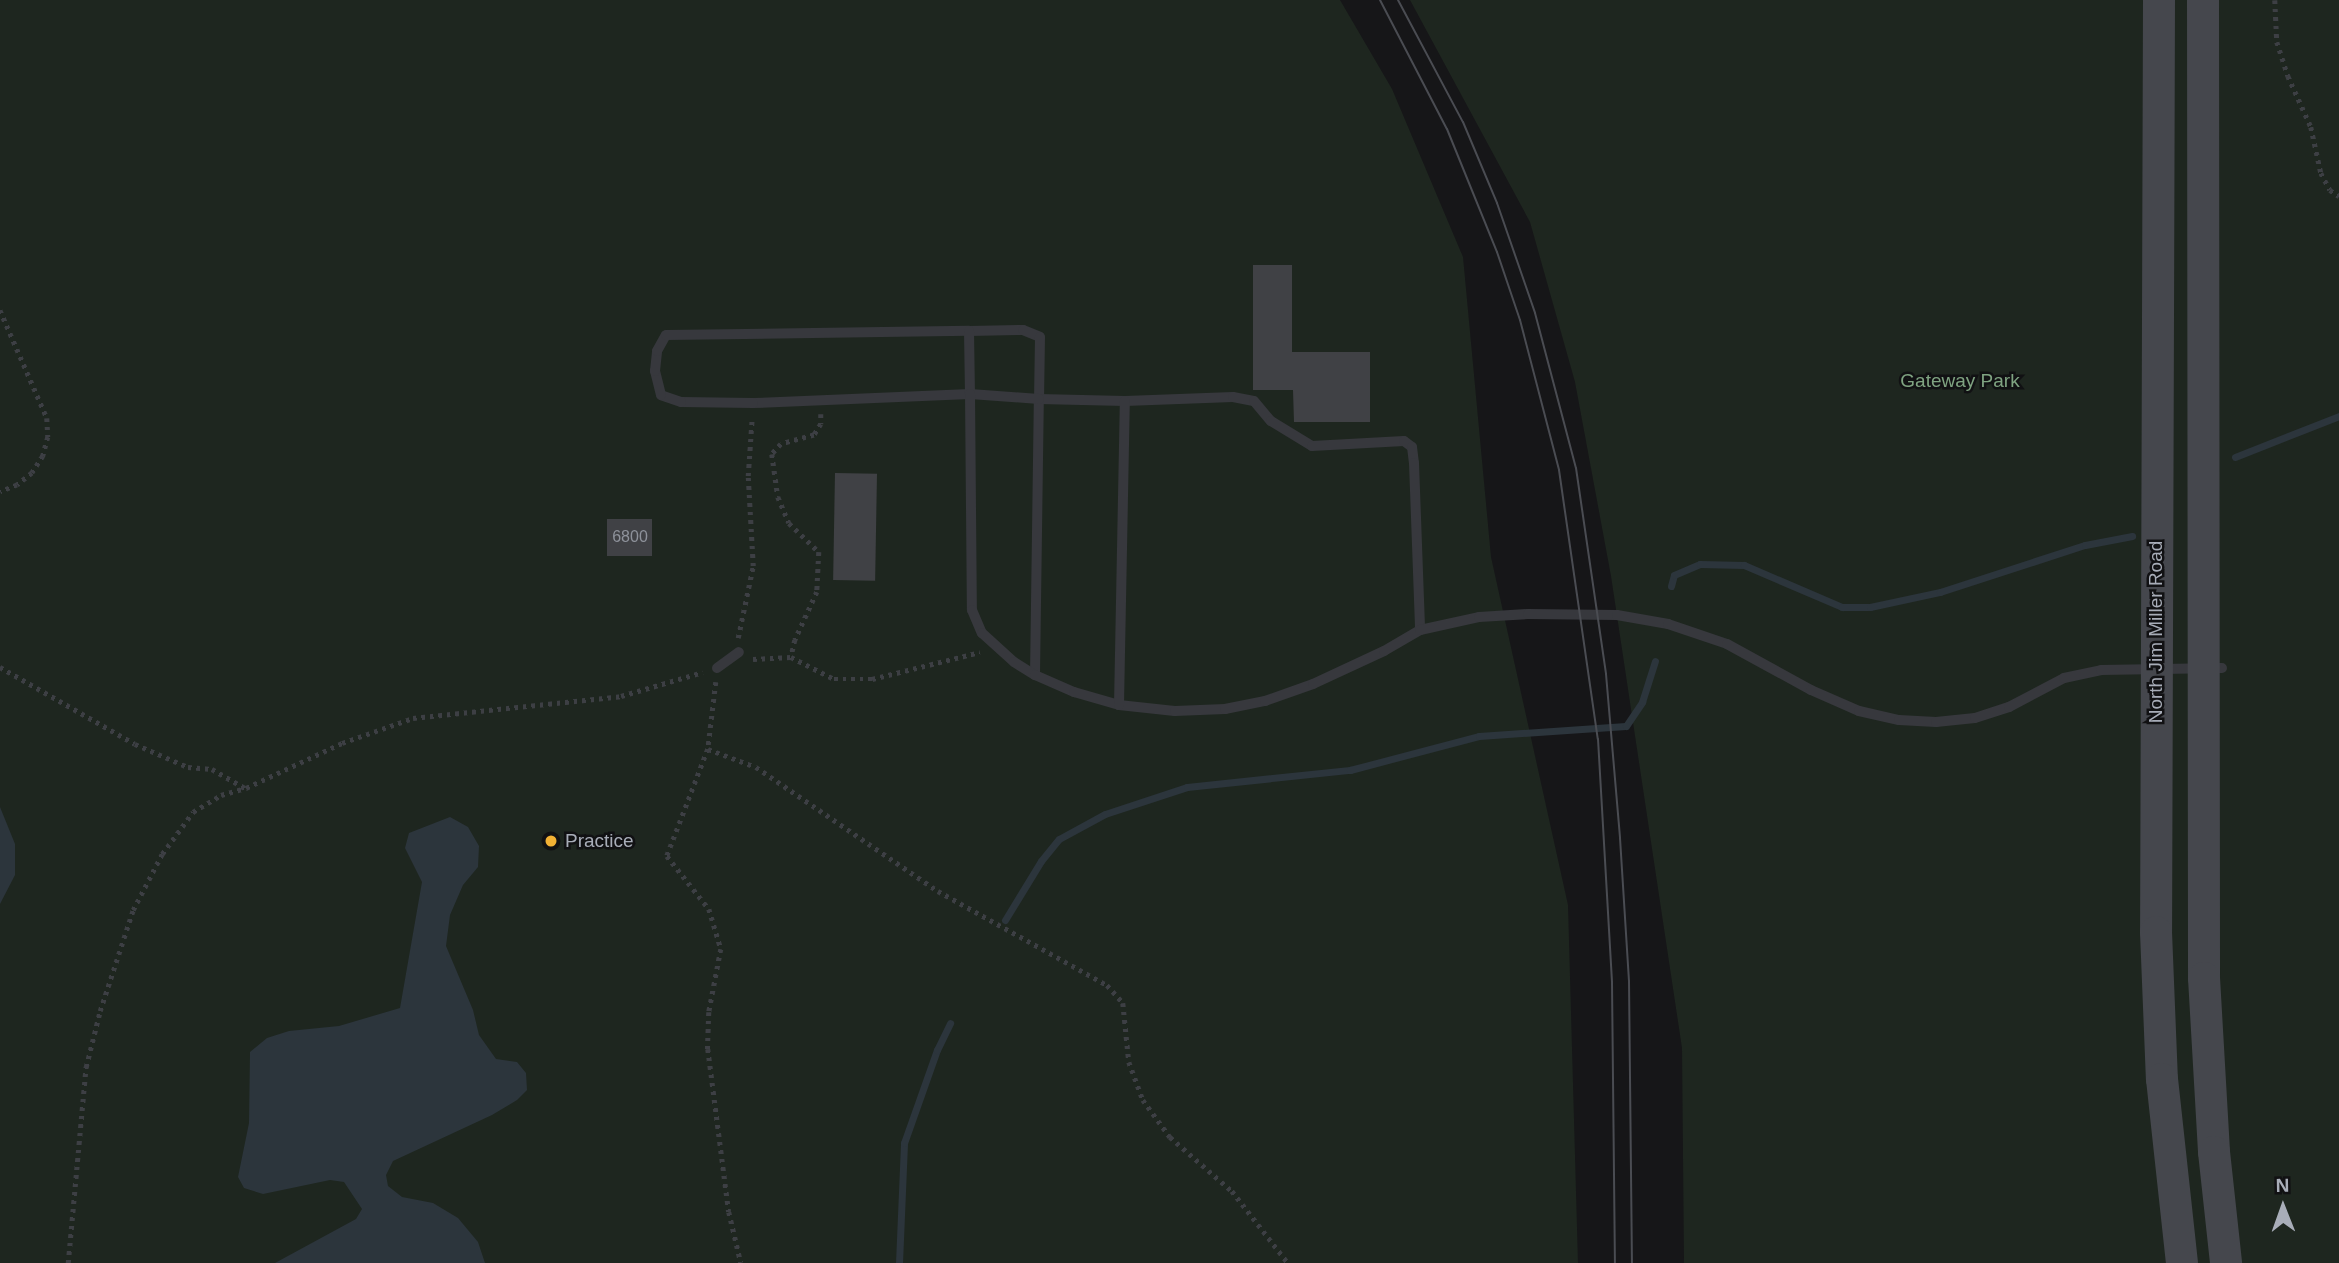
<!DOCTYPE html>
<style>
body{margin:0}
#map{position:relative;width:2339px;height:1263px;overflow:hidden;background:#161618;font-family:Arial,sans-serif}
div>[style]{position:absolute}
.green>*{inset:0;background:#1e261f}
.water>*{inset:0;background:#2c353c}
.stream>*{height:7px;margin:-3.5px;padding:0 3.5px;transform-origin:3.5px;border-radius:3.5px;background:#2c353c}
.building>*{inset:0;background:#404145;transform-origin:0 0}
.path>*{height:4.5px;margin-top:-2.25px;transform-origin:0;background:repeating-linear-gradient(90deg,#3d3f44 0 3.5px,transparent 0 8.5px)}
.service>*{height:10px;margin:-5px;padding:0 5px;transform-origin:5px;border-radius:5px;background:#37383d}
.secondary>*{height:32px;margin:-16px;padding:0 16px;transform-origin:16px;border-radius:16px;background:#45474d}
.tram>*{height:2px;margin:-1px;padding:0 1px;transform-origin:1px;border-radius:1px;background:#4a4c52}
.dots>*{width:19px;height:19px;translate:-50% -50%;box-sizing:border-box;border:4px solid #111113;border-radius:50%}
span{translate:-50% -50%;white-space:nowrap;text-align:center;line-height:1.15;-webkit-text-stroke:5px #111113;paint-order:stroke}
.number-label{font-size:16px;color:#8e929b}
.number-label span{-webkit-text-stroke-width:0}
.park-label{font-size:19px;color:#7fa381}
.street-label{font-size:19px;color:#a8adb8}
.poi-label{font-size:19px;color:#a8adb8}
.left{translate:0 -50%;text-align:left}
.north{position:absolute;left:2248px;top:1172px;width:70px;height:70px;-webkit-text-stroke:5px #111113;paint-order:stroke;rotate:359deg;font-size:19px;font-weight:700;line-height:28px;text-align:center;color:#a8adb8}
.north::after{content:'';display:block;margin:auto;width:24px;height:32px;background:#a8adb8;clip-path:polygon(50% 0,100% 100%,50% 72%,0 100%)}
</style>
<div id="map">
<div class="green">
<i style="clip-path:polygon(0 0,1340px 0,1392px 89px,1463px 257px,1491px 557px,1568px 905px,1578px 1263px,0 1263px)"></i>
<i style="clip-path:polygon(1410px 0,2339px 0,2339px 1263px,1684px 1263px,1682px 1048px,1611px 576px,1575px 382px,1530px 222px)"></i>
</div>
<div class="water">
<i style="clip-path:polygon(0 807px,15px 844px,15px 875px,0 904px)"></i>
<i style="clip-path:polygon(450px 817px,468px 827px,479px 846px,478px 867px,463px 885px,450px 915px,446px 946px,473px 1010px,479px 1035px,496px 1059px,517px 1062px,526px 1073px,527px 1090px,517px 1100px,492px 1115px,393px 1161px,386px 1175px,388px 1186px,402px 1197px,433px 1203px,458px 1218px,478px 1242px,485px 1263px,275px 1263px,356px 1219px,362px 1209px,344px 1182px,330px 1180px,263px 1194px,244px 1188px,238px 1177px,249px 1123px,250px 1052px,267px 1038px,289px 1031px,339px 1026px,400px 1008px,422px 882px,405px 848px,409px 833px)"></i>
</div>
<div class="stream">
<i style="left:2235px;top:457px;width:112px;rotate:-21.5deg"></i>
<i style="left:1671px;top:586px;width:11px;rotate:-75deg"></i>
<i style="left:1674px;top:575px;width:28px;rotate:-23deg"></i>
<i style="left:1700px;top:564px;width:44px;rotate:1.3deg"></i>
<i style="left:1744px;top:565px;width:107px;rotate:23.2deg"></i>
<i style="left:1842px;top:607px;width:28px"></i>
<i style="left:1870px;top:607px;width:72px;rotate:-12.1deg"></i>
<i style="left:1940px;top:592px;width:152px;rotate:-18deg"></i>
<i style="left:2085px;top:545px;width:48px;rotate:-10.8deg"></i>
<i style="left:1005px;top:920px;width:69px;rotate:-58.6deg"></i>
<i style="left:1041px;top:861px;width:28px;rotate:-51deg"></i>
<i style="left:1059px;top:839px;width:52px;rotate:-28.5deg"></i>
<i style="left:1105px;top:814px;width:86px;rotate:-18.2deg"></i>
<i style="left:1187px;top:787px;width:164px;rotate:-6deg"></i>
<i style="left:1350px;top:770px;width:133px;rotate:-14.8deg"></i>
<i style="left:1479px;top:736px;width:147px;rotate:-3.9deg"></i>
<i style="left:1626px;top:726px;width:29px;rotate:-56deg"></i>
<i style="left:1642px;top:702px;width:43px;rotate:-72.4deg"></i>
<i style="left:899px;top:1263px;width:120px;rotate:-87.6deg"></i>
<i style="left:904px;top:1143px;width:99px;rotate:-70.5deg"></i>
<i style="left:937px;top:1050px;width:30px;rotate:-64deg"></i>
</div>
<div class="building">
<i style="clip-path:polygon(1253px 265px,1292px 265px,1292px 352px,1370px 352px,1370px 422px,1294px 422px,1293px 390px,1253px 390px)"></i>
<i style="left:835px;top:473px;width:42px;height:107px;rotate:1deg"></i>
<i style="left:607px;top:519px;width:45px;height:37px"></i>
</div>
<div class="path">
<i style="left:2275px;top:0;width:42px;rotate:87.3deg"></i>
<i style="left:2277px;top:42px;width:36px;rotate:72deg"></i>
<i style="left:2288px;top:76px;width:56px;rotate:65.7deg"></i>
<i style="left:2311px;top:127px;width:47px;rotate:77.7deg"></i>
<i style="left:2321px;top:173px;width:19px;rotate:62deg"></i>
<i style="left:2330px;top:190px;width:11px;rotate:34deg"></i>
<i style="left:0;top:310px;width:118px;rotate:66.5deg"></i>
<i style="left:47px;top:418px;width:19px;rotate:87deg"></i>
<i style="left:48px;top:437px;width:20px;rotate:105deg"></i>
<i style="left:43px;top:456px;width:20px;rotate:123deg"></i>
<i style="left:32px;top:473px;width:19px;rotate:141deg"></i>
<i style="left:17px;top:485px;width:18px;rotate:158deg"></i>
<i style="left:821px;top:414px;width:10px;rotate:90deg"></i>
<i style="left:821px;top:424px;width:13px;rotate:122deg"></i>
<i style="left:814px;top:435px;width:34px;rotate:165deg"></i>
<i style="left:781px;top:444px;width:13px;rotate:132deg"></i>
<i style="left:772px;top:454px;width:43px;rotate:82.1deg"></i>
<i style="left:778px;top:497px;width:28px;rotate:67deg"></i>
<i style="left:789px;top:523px;width:42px;rotate:44deg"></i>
<i style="left:819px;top:552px;width:40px;rotate:92.9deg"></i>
<i style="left:817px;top:592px;width:53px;rotate:114.6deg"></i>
<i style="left:795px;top:640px;width:17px;rotate:103deg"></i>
<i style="left:791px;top:657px;width:48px;rotate:27.1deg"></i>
<i style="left:834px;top:679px;width:38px"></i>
<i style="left:872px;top:679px;width:111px;rotate:-14deg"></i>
<i style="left:738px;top:638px;width:74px;rotate:-78.2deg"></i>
<i style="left:753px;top:566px;width:90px;rotate:-93.2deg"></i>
<i style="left:748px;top:476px;width:58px;rotate:-86.1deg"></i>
<i style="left:753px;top:659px;width:38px;rotate:-3deg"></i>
<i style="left:0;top:667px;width:155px;rotate:29.7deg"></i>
<i style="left:135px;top:744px;width:58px;rotate:23.5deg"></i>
<i style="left:188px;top:767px;width:24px;rotate:5deg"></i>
<i style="left:212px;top:769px;width:38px;rotate:30deg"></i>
<i style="left:716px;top:682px;width:67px;rotate:96.8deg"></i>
<i style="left:708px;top:749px;width:115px;rotate:111deg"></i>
<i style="left:667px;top:856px;width:68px;rotate:51.6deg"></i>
<i style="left:709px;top:909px;width:42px;rotate:73.3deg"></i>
<i style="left:721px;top:949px;width:64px;rotate:100.8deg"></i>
<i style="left:709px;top:1012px;width:37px;rotate:92deg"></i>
<i style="left:708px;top:1049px;width:164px;rotate:82.7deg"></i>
<i style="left:729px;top:1212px;width:52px;rotate:76.8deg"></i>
<i style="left:708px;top:749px;width:51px;rotate:20.6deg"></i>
<i style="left:756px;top:767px;width:220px;rotate:34.3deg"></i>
<i style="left:938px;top:891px;width:193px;rotate:29.1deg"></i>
<i style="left:1107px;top:985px;width:24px;rotate:48deg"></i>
<i style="left:1123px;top:1003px;width:59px;rotate:84.2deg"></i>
<i style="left:1129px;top:1062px;width:40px;rotate:69.8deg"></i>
<i style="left:1143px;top:1100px;width:46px;rotate:53.9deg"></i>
<i style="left:1170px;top:1137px;width:82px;rotate:41.1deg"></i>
<i style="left:1232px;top:1191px;width:91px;rotate:52.1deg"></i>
<i style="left:68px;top:1263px;width:197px;rotate:-84.8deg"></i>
<i style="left:86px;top:1067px;width:58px;rotate:-76deg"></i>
<i style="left:100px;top:1011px;width:106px;rotate:-71.9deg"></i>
<i style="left:133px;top:910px;width:63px;rotate:-62.6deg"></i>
<i style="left:162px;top:854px;width:52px;rotate:-53.6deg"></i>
<i style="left:193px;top:812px;width:33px;rotate:-31deg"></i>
<i style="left:221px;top:795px;width:26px;rotate:-16deg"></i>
<i style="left:246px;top:788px;width:106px;rotate:-25.1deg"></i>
<i style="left:342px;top:743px;width:75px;rotate:-19.4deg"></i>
<i style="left:413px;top:718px;width:209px;rotate:-6deg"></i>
<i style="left:621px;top:696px;width:85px;rotate:-16.3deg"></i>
</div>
<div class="service">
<i style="left:969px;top:331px;width:54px;rotate:-1.1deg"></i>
<i style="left:1023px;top:330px;width:18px;rotate:22deg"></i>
<i style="left:1040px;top:337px;width:62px;rotate:90.9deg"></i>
<i style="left:1039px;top:399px;width:86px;rotate:1.3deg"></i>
<i style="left:1125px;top:401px;width:108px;rotate:-2.1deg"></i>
<i style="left:1233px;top:397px;width:21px;rotate:11deg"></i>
<i style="left:1254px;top:401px;width:26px;rotate:50deg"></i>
<i style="left:1271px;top:421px;width:48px;rotate:31.4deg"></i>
<i style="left:1312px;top:446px;width:92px;rotate:-3.1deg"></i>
<i style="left:1404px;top:441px;width:10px;rotate:37deg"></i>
<i style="left:1412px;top:447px;width:16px;rotate:83deg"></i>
<i style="left:1414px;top:463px;width:167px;rotate:87.9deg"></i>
<i style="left:717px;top:668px;width:27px;rotate:-36deg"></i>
<i style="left:1035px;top:675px;width:276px;rotate:-89.2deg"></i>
<i style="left:1039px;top:399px;width:69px;rotate:-175.9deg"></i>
<i style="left:970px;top:394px;width:217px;rotate:177.6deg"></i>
<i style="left:753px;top:403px;width:72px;rotate:-179.2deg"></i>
<i style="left:681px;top:402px;width:21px;rotate:-161deg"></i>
<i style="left:661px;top:395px;width:25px;rotate:-104deg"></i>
<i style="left:655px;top:371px;width:20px;rotate:-84deg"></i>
<i style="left:657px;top:351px;width:18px;rotate:-61deg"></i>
<i style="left:666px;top:335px;width:303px;rotate:-0.8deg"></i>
<i style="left:969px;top:331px;width:63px;rotate:89.1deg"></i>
<i style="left:970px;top:394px;width:216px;rotate:89.5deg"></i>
<i style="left:972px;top:610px;width:25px;rotate:67deg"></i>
<i style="left:982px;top:633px;width:43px;rotate:42.2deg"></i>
<i style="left:1014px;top:662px;width:25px;rotate:32deg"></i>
<i style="left:1035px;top:675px;width:43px;rotate:23.6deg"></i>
<i style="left:1074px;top:692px;width:47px;rotate:16.1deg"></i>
<i style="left:1119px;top:705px;width:56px;rotate:6.1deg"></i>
<i style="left:1175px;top:711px;width:50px;rotate:-2.3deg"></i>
<i style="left:1225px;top:709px;width:41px;rotate:-11.3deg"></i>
<i style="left:1265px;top:701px;width:51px;rotate:-19.5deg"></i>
<i style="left:1313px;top:684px;width:78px;rotate:-24.9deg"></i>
<i style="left:1384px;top:651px;width:42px;rotate:-30.3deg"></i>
<i style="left:1420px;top:630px;width:60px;rotate:-12.4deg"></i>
<i style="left:1479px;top:617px;width:49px;rotate:-3.5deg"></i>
<i style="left:1528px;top:614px;width:89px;rotate:0.6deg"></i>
<i style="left:1617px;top:615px;width:52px;rotate:10deg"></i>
<i style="left:1668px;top:624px;width:62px;rotate:18.7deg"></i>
<i style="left:1727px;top:644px;width:96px;rotate:28.7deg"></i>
<i style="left:1811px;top:690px;width:52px;rotate:23.6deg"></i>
<i style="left:1859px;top:711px;width:41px;rotate:12.7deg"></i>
<i style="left:1899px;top:720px;width:37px;rotate:3deg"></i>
<i style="left:1936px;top:722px;width:39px;rotate:-6deg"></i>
<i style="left:1975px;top:718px;width:36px;rotate:-18deg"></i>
<i style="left:2009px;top:707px;width:62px;rotate:-27.8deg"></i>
<i style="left:2064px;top:678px;width:38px;rotate:-12deg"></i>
<i style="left:2101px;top:670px;width:121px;rotate:-0.9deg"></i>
<i style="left:1119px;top:705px;width:304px;rotate:-88.9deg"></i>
</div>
<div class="secondary">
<i style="left:2159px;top:0;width:932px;rotate:90.18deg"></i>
<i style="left:2156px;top:932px;width:147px;rotate:87.7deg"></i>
<i style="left:2162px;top:1079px;width:185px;rotate:83.8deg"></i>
<i style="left:2203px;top:0;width:978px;rotate:89.94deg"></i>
<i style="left:2204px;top:978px;width:174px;rotate:86.7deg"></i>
<i style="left:2214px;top:1152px;width:112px;rotate:83.8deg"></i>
</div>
<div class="tram">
<i style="left:1380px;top:0;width:145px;rotate:62.6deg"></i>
<i style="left:1447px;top:129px;width:133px;rotate:67.9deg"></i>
<i style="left:1497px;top:252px;width:72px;rotate:71.3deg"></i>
<i style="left:1520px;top:320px;width:155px;rotate:75.4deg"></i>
<i style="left:1559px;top:470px;width:272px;rotate:81.8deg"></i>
<i style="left:1598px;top:739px;width:244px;rotate:86.7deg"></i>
<i style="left:1612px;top:983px;width:280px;rotate:89.4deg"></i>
<i style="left:1398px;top:0;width:138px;rotate:62deg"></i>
<i style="left:1463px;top:122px;width:88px;rotate:67.2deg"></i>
<i style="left:1497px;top:203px;width:116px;rotate:70.9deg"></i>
<i style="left:1535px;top:313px;width:160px;rotate:75.2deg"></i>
<i style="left:1576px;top:468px;width:208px;rotate:81.7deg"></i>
<i style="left:1606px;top:674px;width:165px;rotate:85.1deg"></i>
<i style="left:1620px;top:838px;width:143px;rotate:86.4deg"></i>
<i style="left:1629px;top:981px;width:282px;rotate:89.4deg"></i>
</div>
<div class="dots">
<i style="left:551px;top:841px;background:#f2b134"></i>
</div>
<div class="number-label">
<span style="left:630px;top:537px">6800</span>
</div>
<div class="park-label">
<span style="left:1960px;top:381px">Gateway Park</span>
</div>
<div class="street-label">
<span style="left:2156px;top:632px;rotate:-90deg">North Jim Miller Road</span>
</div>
<div class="poi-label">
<span class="left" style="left:565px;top:841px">Practice</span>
</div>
<div class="north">N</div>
</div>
